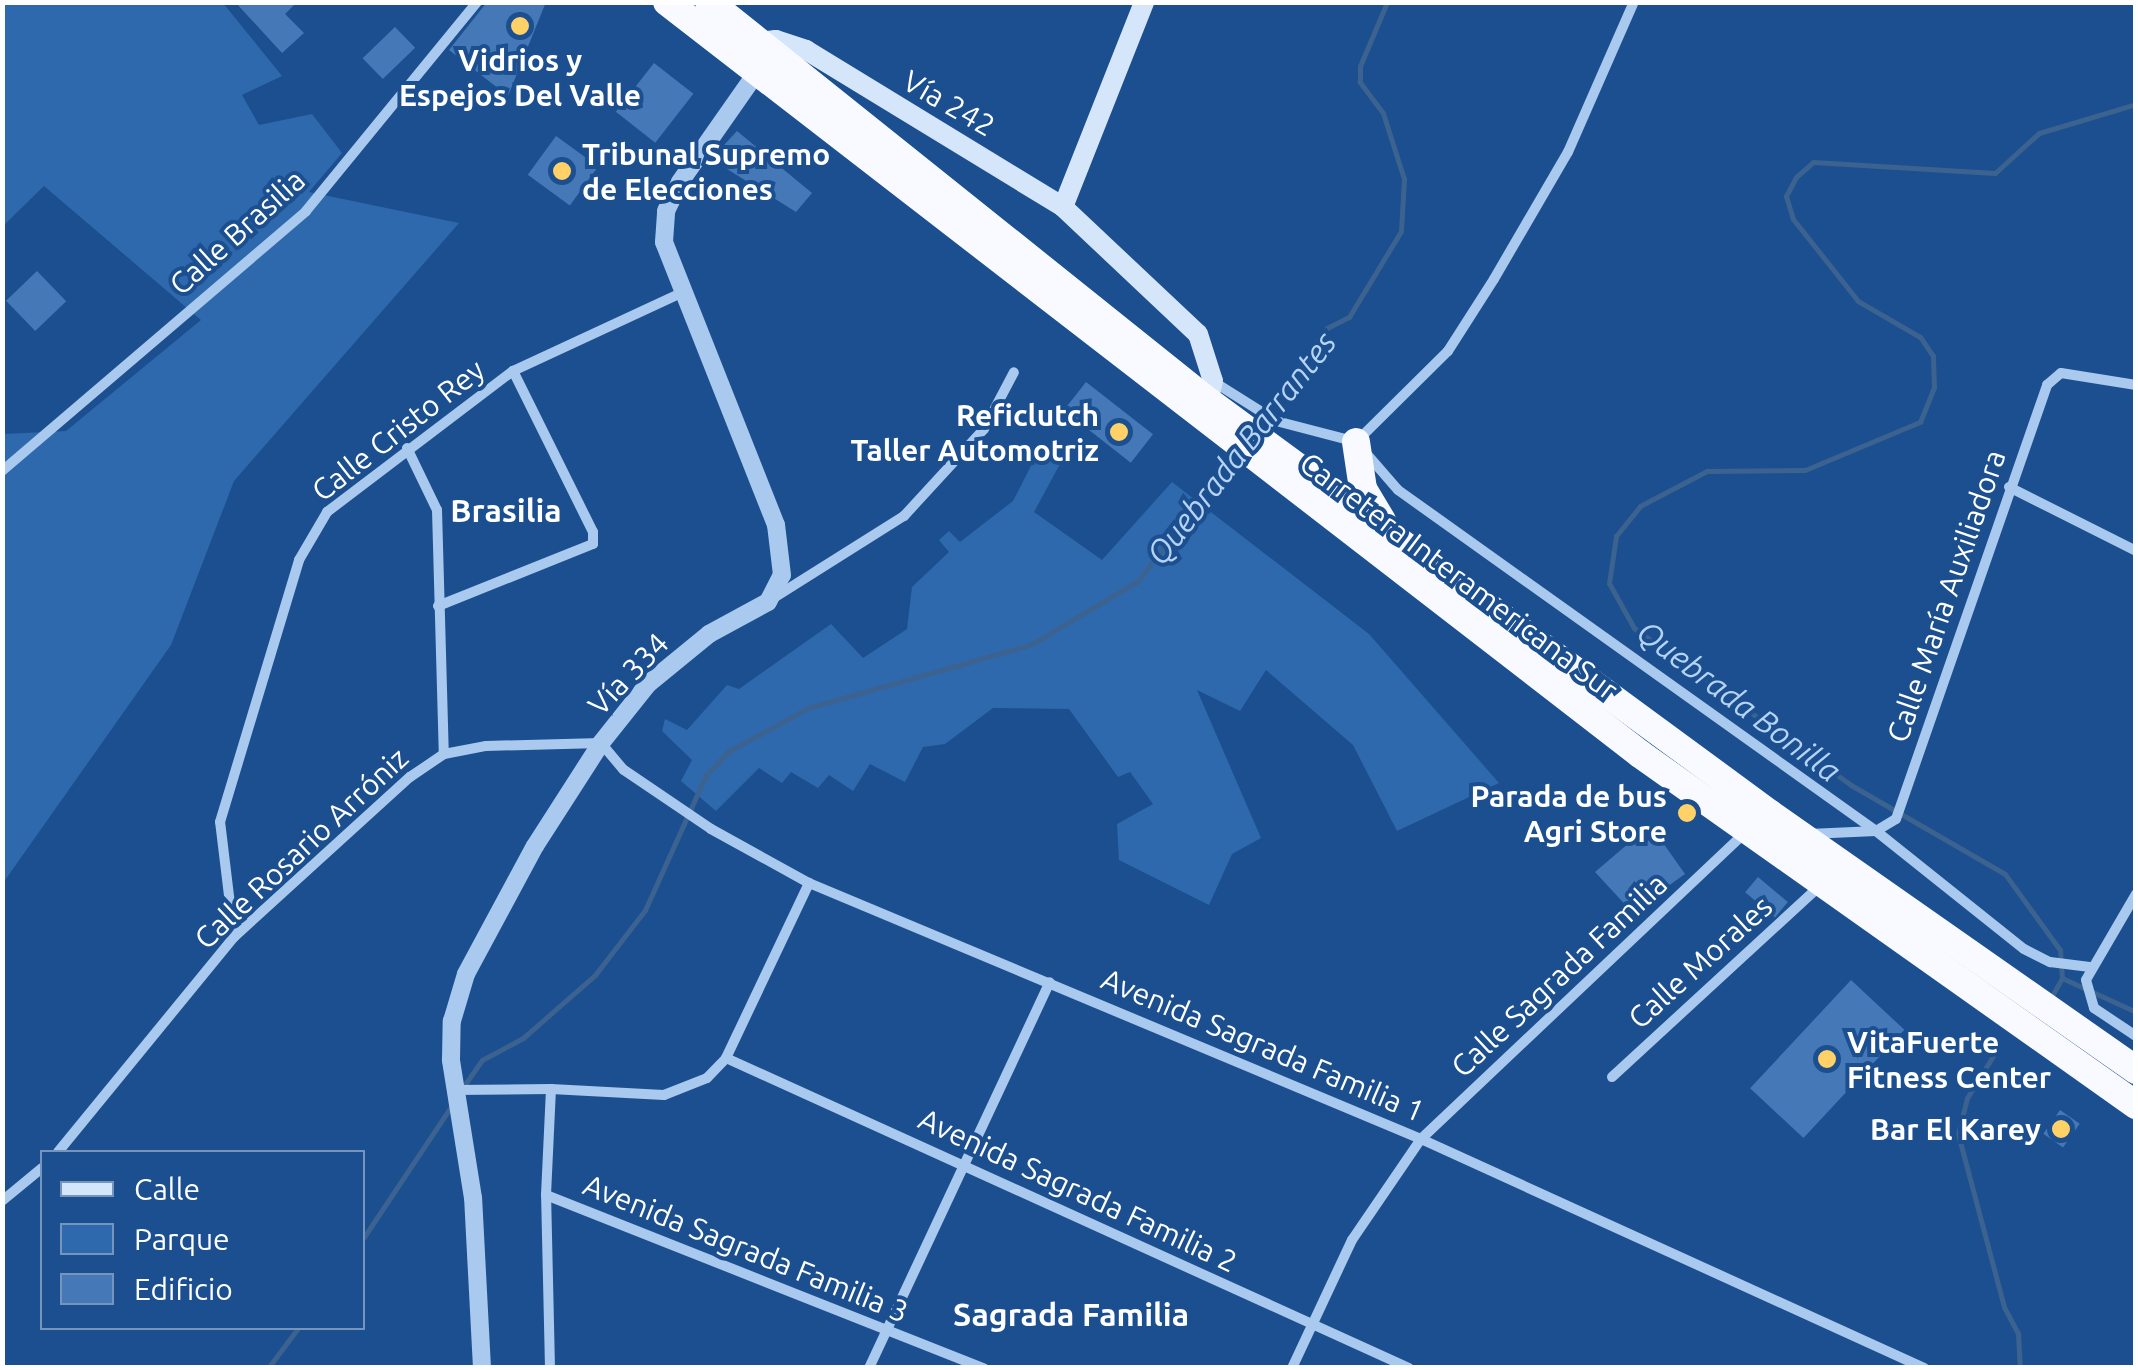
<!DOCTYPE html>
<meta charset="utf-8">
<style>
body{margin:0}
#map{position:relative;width:2138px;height:1370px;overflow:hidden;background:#1b4f8f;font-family:Ubuntu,sans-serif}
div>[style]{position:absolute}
.green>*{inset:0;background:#2e69ad}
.stream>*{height:5px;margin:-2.5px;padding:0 2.5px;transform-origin:2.5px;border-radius:2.5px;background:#3c6290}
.building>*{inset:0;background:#4478b7;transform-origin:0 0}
.minor>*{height:10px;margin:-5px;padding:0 5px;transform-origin:5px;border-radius:5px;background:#a9c9ee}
.tertiary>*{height:18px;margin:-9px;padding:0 9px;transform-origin:9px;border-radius:9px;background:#a9c9ee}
.secondary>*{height:20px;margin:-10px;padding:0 10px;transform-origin:10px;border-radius:10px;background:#d6e6fa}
.trunk>*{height:28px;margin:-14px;padding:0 14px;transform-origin:14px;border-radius:14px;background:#f8faff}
.dots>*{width:28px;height:28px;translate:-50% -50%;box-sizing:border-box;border:5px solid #1b4f8f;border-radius:50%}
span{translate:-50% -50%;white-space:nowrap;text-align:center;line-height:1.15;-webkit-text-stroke:8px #1b4f8f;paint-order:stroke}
.poi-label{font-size:30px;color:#fff;font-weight:700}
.left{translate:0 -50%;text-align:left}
.right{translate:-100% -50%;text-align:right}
.street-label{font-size:30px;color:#fff}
.water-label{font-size:32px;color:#b5d3f5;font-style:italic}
.neighbourhood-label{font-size:32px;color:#fff;font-weight:700}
.frame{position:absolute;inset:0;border:5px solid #fff;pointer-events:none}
.legend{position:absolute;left:40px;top:1150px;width:325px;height:180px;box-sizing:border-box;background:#1b4f8f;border:2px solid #7695bc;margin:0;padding:12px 18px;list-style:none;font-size:30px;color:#fff}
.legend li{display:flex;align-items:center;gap:20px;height:50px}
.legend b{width:50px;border:2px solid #7695bc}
</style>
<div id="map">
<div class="green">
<i style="clip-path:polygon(3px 3px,223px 3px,282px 76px,242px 95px,259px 125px,312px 114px,342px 153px,309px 192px,459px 223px,234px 481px,171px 645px,3px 883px,3px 434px,66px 431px,201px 320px,44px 186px,3px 226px)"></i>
<i style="clip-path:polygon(1037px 454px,1060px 464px,1034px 512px,1102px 560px,1172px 482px,1369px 634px,1499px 783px,1397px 831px,1353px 745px,1266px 670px,1240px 711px,1197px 690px,1261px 838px,1232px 854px,1209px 905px,1119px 860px,1117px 824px,1153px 804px,1130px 772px,1118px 777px,1069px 709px,993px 708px,945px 744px,923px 747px,905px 782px,870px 764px,853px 791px,829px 775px,818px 788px,791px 772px,782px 783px,759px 768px,716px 811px,681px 781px,692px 760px,662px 731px,665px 719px,687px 730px,727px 685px,739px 689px,831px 624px,863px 658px,907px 629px,912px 587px,949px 552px,939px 540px,949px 531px,960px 542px,1013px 501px)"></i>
</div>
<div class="stream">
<i style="left:1255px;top:425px;width:121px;rotate:-53.4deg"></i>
<i style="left:1327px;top:328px;width:25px;rotate:-27deg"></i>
<i style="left:1349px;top:317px;width:100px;rotate:-58.8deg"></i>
<i style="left:1401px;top:231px;width:52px;rotate:-86.7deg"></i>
<i style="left:1404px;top:179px;width:69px;rotate:-107.7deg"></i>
<i style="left:1383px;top:113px;width:39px;rotate:-127deg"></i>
<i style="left:1360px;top:82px;width:16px;rotate:-90deg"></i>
<i style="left:1360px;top:66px;width:69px;rotate:-67.1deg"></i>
<i style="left:2062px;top:978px;width:81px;rotate:24.7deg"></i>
<i style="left:2052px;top:996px;width:21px;rotate:-61deg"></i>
<i style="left:2062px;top:978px;width:28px;rotate:-94deg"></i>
<i style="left:2060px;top:950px;width:94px;rotate:-125.9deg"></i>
<i style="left:2005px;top:874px;width:178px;rotate:-150deg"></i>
<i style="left:1851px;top:785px;width:268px;rotate:-144.1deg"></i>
<i style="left:1634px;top:628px;width:51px;rotate:-119.1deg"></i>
<i style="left:1609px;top:583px;width:48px;rotate:-81.5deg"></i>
<i style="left:1616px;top:536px;width:38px;rotate:-51deg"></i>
<i style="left:1640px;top:506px;width:76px;rotate:-27.6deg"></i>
<i style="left:1707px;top:471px;width:98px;rotate:-0.6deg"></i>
<i style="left:1805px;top:470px;width:125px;rotate:-22.7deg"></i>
<i style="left:1920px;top:422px;width:38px;rotate:-68deg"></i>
<i style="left:1934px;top:387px;width:31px;rotate:-92deg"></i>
<i style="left:1933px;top:356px;width:23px;rotate:-124deg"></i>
<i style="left:1920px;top:337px;width:72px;rotate:-149.9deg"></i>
<i style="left:1858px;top:301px;width:105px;rotate:-128.4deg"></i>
<i style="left:1793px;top:219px;width:24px;rotate:-107deg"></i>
<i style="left:1786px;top:196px;width:21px;rotate:-62deg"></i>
<i style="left:1796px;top:177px;width:23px;rotate:-41deg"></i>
<i style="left:1813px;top:162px;width:182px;rotate:3.5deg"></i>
<i style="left:1995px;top:173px;width:59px;rotate:-42.3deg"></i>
<i style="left:2039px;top:133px;width:101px;rotate:-16.6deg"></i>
<i style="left:1998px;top:1048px;width:59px;rotate:121.8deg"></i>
<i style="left:1967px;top:1098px;width:37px;rotate:104deg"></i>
<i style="left:1958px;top:1134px;width:179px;rotate:75.1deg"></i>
<i style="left:2004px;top:1307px;width:30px;rotate:62deg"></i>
<i style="left:2018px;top:1333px;width:35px;rotate:87deg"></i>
<i style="left:463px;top:1087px;width:33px;rotate:-55deg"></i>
<i style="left:482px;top:1060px;width:47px;rotate:-28.2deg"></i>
<i style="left:523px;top:1038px;width:96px;rotate:-41.2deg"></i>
<i style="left:595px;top:975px;width:82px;rotate:-52.4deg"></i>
<i style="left:645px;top:910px;width:148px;rotate:-65.7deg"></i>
<i style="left:706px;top:775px;width:33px;rotate:-46deg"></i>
<i style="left:729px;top:751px;width:90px;rotate:-28.6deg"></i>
<i style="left:808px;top:708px;width:233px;rotate:-15.9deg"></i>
<i style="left:1032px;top:644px;width:123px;rotate:-30.7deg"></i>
<i style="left:1138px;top:581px;width:159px;rotate:-53.2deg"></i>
<i style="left:362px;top:1240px;width:162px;rotate:-56.3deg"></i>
<i style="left:268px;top:1368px;width:50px;rotate:-53.1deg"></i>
</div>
<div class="building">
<i style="clip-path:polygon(235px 2px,297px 2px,285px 14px,304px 33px,282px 53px)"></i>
<i style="clip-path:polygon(546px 2px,508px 96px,449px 50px,487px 2px)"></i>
<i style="left:395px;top:27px;width:29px;height:45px;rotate:46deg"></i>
<i style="left:654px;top:63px;width:50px;height:62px;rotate:38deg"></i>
<i style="clip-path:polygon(737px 131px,812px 193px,796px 212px,711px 159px)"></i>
<i style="left:556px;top:136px;width:52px;height:48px;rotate:36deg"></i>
<i style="left:37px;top:271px;width:42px;height:43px;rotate:46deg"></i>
<i style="left:1086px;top:382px;width:85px;height:36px;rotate:38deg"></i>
<i style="clip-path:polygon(1656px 833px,1685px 874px,1632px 912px,1595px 872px,1636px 837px,1645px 844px)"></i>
<i style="left:1758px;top:877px;width:39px;height:20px;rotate:40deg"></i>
<i style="left:1851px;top:980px;width:73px;height:148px;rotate:43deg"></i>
<i style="left:2060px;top:1110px;width:24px;height:29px;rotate:35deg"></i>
</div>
<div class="minor">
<i style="left:1214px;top:382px;width:73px;rotate:32.2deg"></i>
<i style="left:1276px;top:421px;width:80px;rotate:14.6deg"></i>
<i style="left:1357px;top:441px;width:128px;rotate:-44.7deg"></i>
<i style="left:1448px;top:351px;width:85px;rotate:-57.4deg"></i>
<i style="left:1494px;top:279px;width:147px;rotate:-59.8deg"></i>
<i style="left:1568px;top:152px;width:164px;rotate:-66.3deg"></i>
<i style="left:407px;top:448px;width:69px;rotate:64.2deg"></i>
<i style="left:437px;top:510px;width:244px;rotate:88.4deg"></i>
<i style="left:1365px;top:452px;width:50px;rotate:49deg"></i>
<i style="left:1398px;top:490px;width:587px;rotate:35.5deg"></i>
<i style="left:1876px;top:831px;width:189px;rotate:38.6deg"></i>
<i style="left:2024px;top:949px;width:29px;rotate:27deg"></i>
<i style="left:2050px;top:962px;width:40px;rotate:7.1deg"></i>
<i style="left:2px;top:471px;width:400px;rotate:-40.5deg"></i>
<i style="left:306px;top:211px;width:270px;rotate:-50.7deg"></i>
<i style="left:2009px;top:487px;width:142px;rotate:26.7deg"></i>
<i style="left:772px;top:599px;width:156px;rotate:-32.2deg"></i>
<i style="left:904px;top:516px;width:118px;rotate:-47.4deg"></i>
<i style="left:984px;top:429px;width:64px;rotate:-62.2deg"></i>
<i style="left:438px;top:606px;width:167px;rotate:-21.8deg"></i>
<i style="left:593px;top:544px;width:12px;rotate:-90deg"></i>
<i style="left:593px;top:532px;width:180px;rotate:-116.4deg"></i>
<i style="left:1809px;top:834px;width:67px;rotate:-2.6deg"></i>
<i style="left:1876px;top:831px;width:23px;rotate:-31deg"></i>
<i style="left:1896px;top:819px;width:460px;rotate:-70.8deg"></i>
<i style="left:2047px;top:385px;width:18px;rotate:-41deg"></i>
<i style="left:2061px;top:373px;width:76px;rotate:9.1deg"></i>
<i style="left:2136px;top:894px;width:99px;rotate:120.2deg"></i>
<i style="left:2086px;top:980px;width:29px;rotate:74deg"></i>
<i style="left:2094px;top:1008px;width:50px;rotate:33.7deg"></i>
<i style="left:234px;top:937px;width:116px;rotate:-96.9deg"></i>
<i style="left:220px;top:822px;width:274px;rotate:-73.2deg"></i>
<i style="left:299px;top:560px;width:56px;rotate:-59.7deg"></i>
<i style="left:327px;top:512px;width:233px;rotate:-37.2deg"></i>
<i style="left:513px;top:371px;width:183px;rotate:-24.9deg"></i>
<i style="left:726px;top:1058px;width:750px;rotate:24.41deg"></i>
<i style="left:1612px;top:1077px;width:284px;rotate:-42.6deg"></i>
<i style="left:453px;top:1090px;width:98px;rotate:-0.6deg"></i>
<i style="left:58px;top:1152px;width:278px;rotate:-50.7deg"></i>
<i style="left:234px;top:937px;width:238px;rotate:-42.3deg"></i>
<i style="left:410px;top:777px;width:41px;rotate:-34.1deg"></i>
<i style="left:444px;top:754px;width:43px;rotate:-10.8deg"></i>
<i style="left:486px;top:746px;width:115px;rotate:-1.5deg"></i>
<i style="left:601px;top:743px;width:35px;rotate:50deg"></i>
<i style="left:624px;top:770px;width:105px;rotate:34.1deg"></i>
<i style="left:711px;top:829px;width:112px;rotate:28.9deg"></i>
<i style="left:809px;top:883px;width:663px;rotate:22.7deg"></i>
<i style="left:1421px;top:1139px;width:553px;rotate:24.48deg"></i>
<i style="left:546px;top:1195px;width:471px;rotate:21.6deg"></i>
<i style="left:2px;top:1201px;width:52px;rotate:-39.5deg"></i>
<i style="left:550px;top:1368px;width:173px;rotate:-91.3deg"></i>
<i style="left:546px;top:1195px;width:106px;rotate:-87.3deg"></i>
<i style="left:551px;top:1089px;width:113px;rotate:3deg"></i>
<i style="left:664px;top:1095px;width:46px;rotate:-21.6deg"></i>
<i style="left:707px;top:1078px;width:28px;rotate:-46deg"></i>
<i style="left:726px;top:1058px;width:194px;rotate:-64.6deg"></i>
<i style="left:869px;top:1368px;width:426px;rotate:-64.9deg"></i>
<i style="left:1292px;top:1368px;width:141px;rotate:-64.9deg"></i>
<i style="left:1352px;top:1240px;width:122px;rotate:-55.7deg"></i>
<i style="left:1421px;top:1139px;width:446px;rotate:-43.4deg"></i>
</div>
<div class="tertiary">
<i style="left:482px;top:1368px;width:170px;rotate:-93deg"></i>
<i style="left:473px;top:1198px;width:140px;rotate:-99.1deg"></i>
<i style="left:451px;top:1060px;width:39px;rotate:-89deg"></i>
<i style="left:452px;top:1021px;width:49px;rotate:-73.4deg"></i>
<i style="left:466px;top:974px;width:145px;rotate:-61.7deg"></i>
<i style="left:535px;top:846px;width:122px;rotate:-57.3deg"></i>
<i style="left:601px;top:743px;width:75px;rotate:-51.5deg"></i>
<i style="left:648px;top:684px;width:79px;rotate:-39.3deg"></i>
<i style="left:709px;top:634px;width:67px;rotate:-28.5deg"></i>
<i style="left:768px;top:602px;width:30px;rotate:-63deg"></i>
<i style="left:782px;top:575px;width:50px;rotate:-96.8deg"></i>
<i style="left:776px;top:525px;width:304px;rotate:-111.6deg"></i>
<i style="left:664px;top:242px;width:31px;rotate:-86deg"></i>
<i style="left:666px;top:211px;width:32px;rotate:-64deg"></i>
<i style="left:680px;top:182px;width:131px;rotate:-55deg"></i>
</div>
<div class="secondary">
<i style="left:757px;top:42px;width:19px;rotate:-6deg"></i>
<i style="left:776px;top:40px;width:32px;rotate:18deg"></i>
<i style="left:806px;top:50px;width:301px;rotate:31.4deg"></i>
<i style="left:1063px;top:207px;width:185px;rotate:43.3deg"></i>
<i style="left:1198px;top:334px;width:49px;rotate:72.3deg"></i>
<i style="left:1213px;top:381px;width:21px;rotate:104deg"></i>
<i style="left:1208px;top:401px;width:10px;rotate:151deg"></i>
<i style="left:1063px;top:207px;width:220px;rotate:-68.4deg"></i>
</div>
<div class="trunk">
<i style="left:667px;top:2px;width:1230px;rotate:37.7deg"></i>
<i style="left:1640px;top:754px;width:608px;rotate:35.29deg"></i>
<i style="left:709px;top:2px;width:639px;rotate:38.65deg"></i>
<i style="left:1208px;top:401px;width:696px;rotate:36.29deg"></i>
<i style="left:1769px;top:813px;width:448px;rotate:35deg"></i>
<i style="left:1356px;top:442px;width:48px;rotate:81.5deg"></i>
<i style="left:1363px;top:489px;width:37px;rotate:59deg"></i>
</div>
<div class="dots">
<i style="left:520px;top:26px;background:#ffd166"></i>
<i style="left:562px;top:171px;background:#ffd166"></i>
<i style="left:1119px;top:432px;background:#ffd166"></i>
<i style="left:1687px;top:813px;background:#ffd166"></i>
<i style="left:1827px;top:1059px;background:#ffd166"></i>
<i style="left:2061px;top:1129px;background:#ffd166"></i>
</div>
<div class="poi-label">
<span style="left:520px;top:77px">Vidrios y<br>Espejos Del Valle</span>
<span class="left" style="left:582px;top:171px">Tribunal Supremo<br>de Elecciones</span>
<span class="right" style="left:1099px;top:432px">Reficlutch<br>Taller Automotriz</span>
<span class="right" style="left:1667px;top:813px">Parada de bus<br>Agri Store</span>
<span class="left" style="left:1847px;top:1059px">VitaFuerte<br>Fitness Center</span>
<span class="right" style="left:2041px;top:1129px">Bar El Karey</span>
</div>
<div class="street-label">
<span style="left:949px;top:103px;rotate:30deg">Vía 242</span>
<span style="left:237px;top:232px;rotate:-42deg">Calle Brasilia</span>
<span style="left:398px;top:430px;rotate:-38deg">Calle Cristo Rey</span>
<span style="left:1459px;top:576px;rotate:37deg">Carretera Interamericana Sur</span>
<span style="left:1946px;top:596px;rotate:-71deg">Calle María Auxiliadora</span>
<span style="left:628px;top:674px;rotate:-46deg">Vía 334</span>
<span style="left:301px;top:848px;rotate:-43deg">Calle Rosario Arróniz</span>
<span style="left:1700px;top:962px;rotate:-42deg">Calle Morales</span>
<span style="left:1559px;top:975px;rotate:-43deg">Calle Sagrada Familia</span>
<span style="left:1263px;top:1045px;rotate:23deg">Avenida Sagrada Familia 1</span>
<span style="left:1078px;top:1190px;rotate:25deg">Avenida Sagrada Familia 2</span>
<span style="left:746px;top:1248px;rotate:22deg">Avenida Sagrada Familia 3</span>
</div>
<div class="water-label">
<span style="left:1241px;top:448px;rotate:-52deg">Quebrada Barrantes</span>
<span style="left:1739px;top:701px;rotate:37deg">Quebrada Bonilla</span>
</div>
<div class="neighbourhood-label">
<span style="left:506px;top:510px">Brasilia</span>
<span style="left:1071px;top:1314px">Sagrada Familia</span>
</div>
<div class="frame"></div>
<ul class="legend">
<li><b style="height:12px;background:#d6e6fa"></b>Calle</li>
<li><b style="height:28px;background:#2e69ad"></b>Parque</li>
<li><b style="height:28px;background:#4478b7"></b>Edificio</li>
</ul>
</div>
